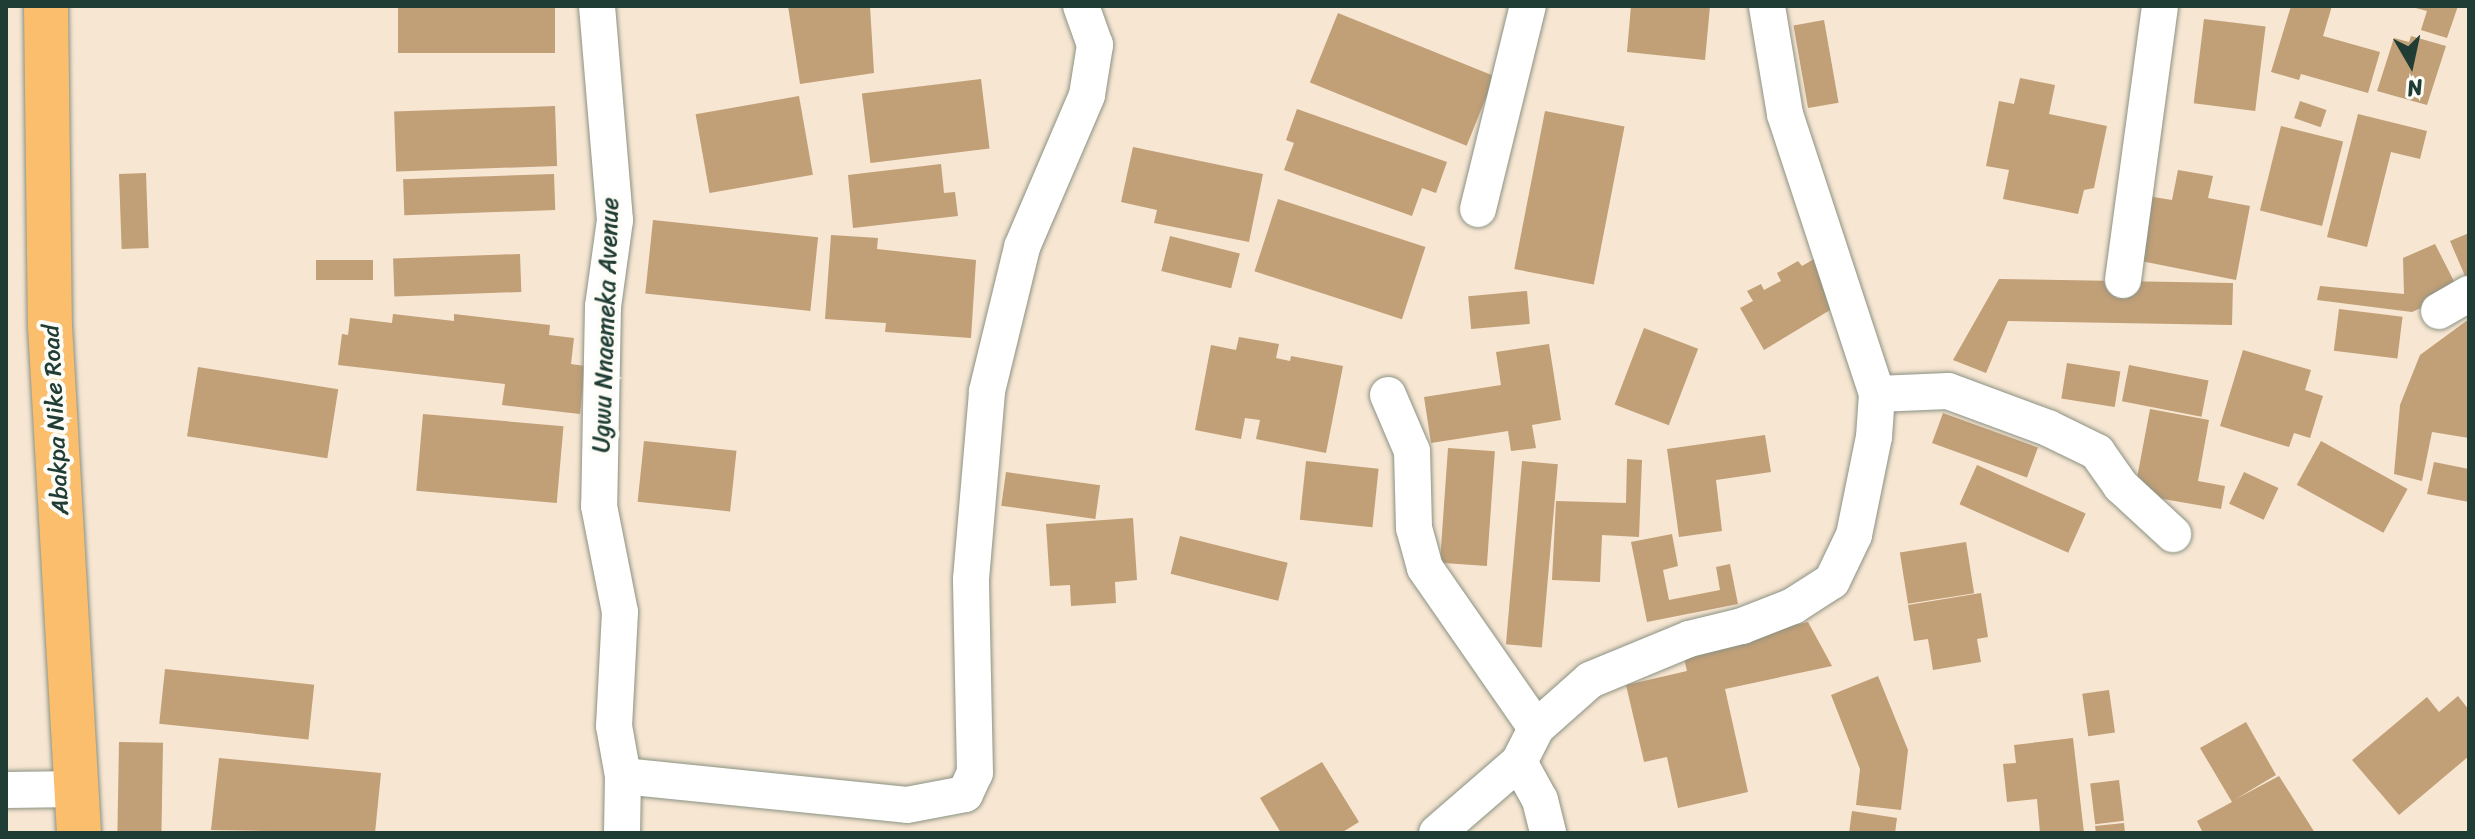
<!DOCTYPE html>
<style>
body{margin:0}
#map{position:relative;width:2475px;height:839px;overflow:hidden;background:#f7e6d2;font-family:Sriracha,sans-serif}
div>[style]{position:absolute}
.building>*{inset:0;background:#c19f77;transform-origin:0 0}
.roads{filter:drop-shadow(0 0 2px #8b9283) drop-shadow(0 0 2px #8b9283)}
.minor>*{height:36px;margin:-18px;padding:0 18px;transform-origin:18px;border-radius:18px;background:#fff}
.primary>*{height:44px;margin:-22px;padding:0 22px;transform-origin:22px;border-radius:22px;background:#fabe6d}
span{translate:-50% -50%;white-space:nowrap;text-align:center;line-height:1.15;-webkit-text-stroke:8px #fdfcf7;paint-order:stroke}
.street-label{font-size:24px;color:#1f3d34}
.frame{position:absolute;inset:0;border:8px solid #1f3d34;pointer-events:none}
.north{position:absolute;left:2371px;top:24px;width:80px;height:80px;-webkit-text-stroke:6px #fdfcf7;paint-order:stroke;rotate:171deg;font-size:22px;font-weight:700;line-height:32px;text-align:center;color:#1f3d34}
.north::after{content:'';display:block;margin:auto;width:28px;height:36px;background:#1f3d34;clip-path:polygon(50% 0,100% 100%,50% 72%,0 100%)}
</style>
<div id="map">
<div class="building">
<i style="left:398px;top:6px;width:157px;height:47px"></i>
<i style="clip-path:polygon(788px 6px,870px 6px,874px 73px,800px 84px)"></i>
<i style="clip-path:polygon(1631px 6px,1710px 6px,1705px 60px,1627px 52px)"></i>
<i style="clip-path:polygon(2291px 6px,2332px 6px,2323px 36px,2380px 52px,2368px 93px,2301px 74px,2299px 80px,2271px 72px)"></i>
<i style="clip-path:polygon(2458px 6px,2447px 38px,2421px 30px,2427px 11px,2412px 7px)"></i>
<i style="left:1338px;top:13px;width:169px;height:75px;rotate:22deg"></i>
<i style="left:2204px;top:19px;width:62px;height:85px;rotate:7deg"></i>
<i style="left:1824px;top:20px;width:84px;height:31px;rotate:80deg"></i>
<i style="clip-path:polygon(2411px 36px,2446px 46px,2427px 105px,2377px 91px,2394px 38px,2409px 42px)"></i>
<i style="clip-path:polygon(2020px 78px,2055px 85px,2049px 114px,2107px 126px,2094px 188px,2084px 190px,2078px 214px,2003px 199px,2009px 170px,1986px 166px,1999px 101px,2014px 104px)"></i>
<i style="left:981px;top:79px;width:70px;height:120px;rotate:83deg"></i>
<i style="left:799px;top:96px;width:80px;height:105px;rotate:80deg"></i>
<i style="left:2300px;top:101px;width:28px;height:18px;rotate:19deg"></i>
<i style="left:555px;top:106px;width:60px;height:161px;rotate:88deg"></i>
<i style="clip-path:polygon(1297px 109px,1447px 162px,1436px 193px,1422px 188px,1412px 216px,1284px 170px,1294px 143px,1286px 140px)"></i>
<i style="left:1545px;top:111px;width:81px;height:161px;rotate:11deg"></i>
<i style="clip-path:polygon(2358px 114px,2427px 131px,2420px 159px,2391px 152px,2367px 247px,2327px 237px)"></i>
<i style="left:2281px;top:126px;width:64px;height:87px;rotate:14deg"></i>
<i style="clip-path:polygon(1133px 147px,1263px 174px,1249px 242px,1154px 223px,1157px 210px,1121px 202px)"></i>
<i style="clip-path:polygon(941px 164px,944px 193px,955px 192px,958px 216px,853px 228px,848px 175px)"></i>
<i style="clip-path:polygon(2178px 170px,2213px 176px,2208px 198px,2250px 206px,2236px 280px,2131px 259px,2141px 195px,2172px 200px)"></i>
<i style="left:146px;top:173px;width:75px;height:27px;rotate:88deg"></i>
<i style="left:554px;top:174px;width:36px;height:151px;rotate:88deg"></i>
<i style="left:1278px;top:199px;width:155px;height:76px;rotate:18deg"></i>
<i style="left:653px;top:220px;width:166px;height:74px;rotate:6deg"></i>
<i style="clip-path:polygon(2469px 233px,2469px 275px,2465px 276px,2450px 241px)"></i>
<i style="clip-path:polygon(831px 235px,878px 238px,877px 249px,976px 260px,971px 338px,885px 332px,886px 323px,825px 319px)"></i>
<i style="left:1170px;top:236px;width:72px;height:36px;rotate:14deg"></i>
<i style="clip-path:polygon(2435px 244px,2459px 291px,2412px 312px,2317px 300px,2320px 286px,2404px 294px,2403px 258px)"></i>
<i style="left:520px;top:254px;width:38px;height:127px;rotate:88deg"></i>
<i style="clip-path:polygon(1814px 259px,1840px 304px,1764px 350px,1740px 308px,1753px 301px,1747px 291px,1761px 284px,1764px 290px,1781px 281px,1777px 273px,1798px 261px,1802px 266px)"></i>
<i style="left:316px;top:260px;width:57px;height:20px"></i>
<i style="clip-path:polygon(1999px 279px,2233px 283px,2232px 325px,2008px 321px,1986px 373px,1953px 360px)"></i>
<i style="left:1527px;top:291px;width:33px;height:59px;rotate:85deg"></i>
<i style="left:2339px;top:309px;width:64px;height:42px;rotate:7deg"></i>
<i style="clip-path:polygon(393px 314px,454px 321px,454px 314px,550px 325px,549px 335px,574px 338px,571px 364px,585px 366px,580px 414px,502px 405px,505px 384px,338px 365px,342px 334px,348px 335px,350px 318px,392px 323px)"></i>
<i style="clip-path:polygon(2469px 319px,2469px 438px,2432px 432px,2422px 481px,2394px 474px,2400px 405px,2420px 355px)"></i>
<i style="left:1644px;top:328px;width:58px;height:82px;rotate:21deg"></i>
<i style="clip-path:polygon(1239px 337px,1279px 344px,1276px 358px,1290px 361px,1291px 356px,1343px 366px,1326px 453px,1256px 439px,1260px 420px,1245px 418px,1241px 439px,1195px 430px,1211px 345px,1236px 350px)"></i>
<i style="clip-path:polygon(1549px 344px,1561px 420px,1532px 425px,1536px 448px,1511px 451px,1508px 431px,1431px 443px,1424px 397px,1501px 385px,1496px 352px)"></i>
<i style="clip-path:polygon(2243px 350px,2311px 370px,2305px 390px,2323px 396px,2310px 438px,2294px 433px,2289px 447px,2220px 426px)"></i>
<i style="left:2067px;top:363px;width:54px;height:36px;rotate:9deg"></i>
<i style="left:2129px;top:365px;width:81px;height:37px;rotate:11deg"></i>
<i style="left:198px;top:367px;width:142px;height:70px;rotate:9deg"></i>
<i style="clip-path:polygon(2150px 409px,2209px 420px,2198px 481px,2225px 486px,2221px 509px,2134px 494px)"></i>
<i style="left:1943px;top:413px;width:101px;height:32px;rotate:20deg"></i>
<i style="left:423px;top:414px;width:141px;height:77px;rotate:5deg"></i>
<i style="clip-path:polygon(1765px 435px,1771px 472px,1716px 480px,1722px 531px,1679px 537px,1667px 449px)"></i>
<i style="left:644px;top:441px;width:93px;height:61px;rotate:6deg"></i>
<i style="left:2321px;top:441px;width:99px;height:50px;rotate:29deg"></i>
<i style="left:1448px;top:448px;width:47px;height:115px;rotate:4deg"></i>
<i style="clip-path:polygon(1627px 459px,1642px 460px,1639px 537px,1602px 535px,1600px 582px,1552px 580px,1556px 501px,1626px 503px)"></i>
<i style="left:1306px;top:461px;width:73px;height:59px;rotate:6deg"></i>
<i style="left:1522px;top:461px;width:36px;height:184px;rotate:5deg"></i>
<i style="clip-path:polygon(2434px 462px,2469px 469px,2469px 502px,2427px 494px)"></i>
<i style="left:1977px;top:465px;width:119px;height:43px;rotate:24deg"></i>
<i style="left:1006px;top:472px;width:95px;height:34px;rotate:8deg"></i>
<i style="left:2244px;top:472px;width:38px;height:35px;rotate:25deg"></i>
<i style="clip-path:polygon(1133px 518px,1137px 580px,1115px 582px,1116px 603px,1071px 606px,1070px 585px,1050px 586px,1046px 524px)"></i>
<i style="clip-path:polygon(1672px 534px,1678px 566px,1663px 570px,1669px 600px,1720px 590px,1716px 567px,1730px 564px,1738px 604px,1647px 622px,1631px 542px)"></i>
<i style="left:1180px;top:536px;width:111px;height:39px;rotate:14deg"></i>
<i style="left:1966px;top:542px;width:52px;height:67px;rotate:81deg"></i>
<i style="clip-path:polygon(1981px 593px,1988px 637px,1977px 639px,1981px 662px,1933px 670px,1928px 639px,1914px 641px,1908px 605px)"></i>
<i style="clip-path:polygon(1808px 622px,1832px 666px,1725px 689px,1748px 792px,1678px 808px,1667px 757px,1644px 762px,1626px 685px,1687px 671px,1682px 650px)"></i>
<i style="left:165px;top:669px;width:150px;height:55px;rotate:6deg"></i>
<i style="clip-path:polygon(1878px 676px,1908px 750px,1901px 810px,1856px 805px,1860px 769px,1831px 695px)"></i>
<i style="left:2109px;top:690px;width:43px;height:27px;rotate:82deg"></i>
<i style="clip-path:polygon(2458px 696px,2469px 710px,2469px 756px,2399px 815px,2352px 760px,2427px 697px,2439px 712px)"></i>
<i style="clip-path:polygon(2246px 722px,2276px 775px,2234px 800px,2279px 776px,2315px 833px,2203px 833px,2197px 821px,2232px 802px,2200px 748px)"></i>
<i style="clip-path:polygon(2073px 738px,2084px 833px,2040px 833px,2037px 799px,2007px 802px,2003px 764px,2016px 763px,2014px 745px)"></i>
<i style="left:119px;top:742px;width:44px;height:91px;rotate:1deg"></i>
<i style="clip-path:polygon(219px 758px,381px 773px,375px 833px,211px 830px)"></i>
<i style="clip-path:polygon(1322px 762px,1359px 822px,1341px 833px,1281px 833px,1260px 798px)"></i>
<i style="left:2119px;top:780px;width:41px;height:29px;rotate:83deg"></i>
<i style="clip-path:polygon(1852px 811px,1897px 818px,1895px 833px,1849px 833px)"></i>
<i style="clip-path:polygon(2124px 823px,2125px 833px,2096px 833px,2095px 826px)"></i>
</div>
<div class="roads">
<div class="minor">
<i style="left:597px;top:6px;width:215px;rotate:85.2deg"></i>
<i style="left:615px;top:220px;width:87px;rotate:97.9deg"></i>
<i style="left:603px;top:306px;width:200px;rotate:91.1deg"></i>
<i style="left:599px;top:506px;width:108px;rotate:78.8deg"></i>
<i style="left:620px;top:612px;width:114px;rotate:93deg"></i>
<i style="left:614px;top:726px;width:51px;rotate:79.8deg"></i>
<i style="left:623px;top:776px;width:57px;rotate:91deg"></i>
<i style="left:1478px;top:209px;width:209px;rotate:-76.2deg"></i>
<i style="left:2123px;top:280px;width:276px;rotate:-82.3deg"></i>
<i style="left:2439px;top:311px;width:34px;rotate:-30deg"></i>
<i style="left:1877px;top:394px;width:71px;rotate:-2.4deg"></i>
<i style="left:1948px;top:391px;width:107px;rotate:20.3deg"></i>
<i style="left:2048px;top:428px;width:55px;rotate:26.1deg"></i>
<i style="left:2097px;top:452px;width:42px;rotate:54.8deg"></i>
<i style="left:2121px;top:486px;width:71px;rotate:42.7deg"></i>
<i style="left:1388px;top:395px;width:61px;rotate:66.8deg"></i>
<i style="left:1412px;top:451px;width:77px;rotate:88.5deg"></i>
<i style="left:1414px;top:528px;width:41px;rotate:74.6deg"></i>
<i style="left:1425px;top:568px;width:195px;rotate:55.2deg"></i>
<i style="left:1519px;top:762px;width:43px;rotate:61.1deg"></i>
<i style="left:1540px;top:800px;width:34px;rotate:76deg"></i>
<i style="left:623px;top:776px;width:285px;rotate:5.8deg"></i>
<i style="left:907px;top:805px;width:59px;rotate:-10.7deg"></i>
<i style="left:965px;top:794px;width:23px;rotate:-65deg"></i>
<i style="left:975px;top:773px;width:194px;rotate:-91.2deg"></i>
<i style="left:971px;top:579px;width:189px;rotate:-85.1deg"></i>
<i style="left:987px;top:391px;width:148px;rotate:-76.3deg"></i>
<i style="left:1022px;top:247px;width:165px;rotate:-66.8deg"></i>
<i style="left:1087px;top:95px;width:51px;rotate:-80.9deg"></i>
<i style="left:1095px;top:45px;width:41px;rotate:-109.7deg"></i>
<i style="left:6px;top:790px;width:73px;rotate:-0.8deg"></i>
<i style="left:1437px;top:833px;width:108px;rotate:-40.9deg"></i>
<i style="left:1519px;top:762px;width:38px;rotate:-63deg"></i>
<i style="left:1536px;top:728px;width:72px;rotate:-41.6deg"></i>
<i style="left:1590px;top:680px;width:107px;rotate:-22.5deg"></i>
<i style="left:1689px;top:639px;width:55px;rotate:-13.8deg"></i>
<i style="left:1742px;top:626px;width:55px;rotate:-21.4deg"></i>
<i style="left:1793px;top:606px;width:46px;rotate:-32.7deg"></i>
<i style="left:1832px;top:581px;width:51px;rotate:-64.4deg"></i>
<i style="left:1854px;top:535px;width:100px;rotate:-78.5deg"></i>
<i style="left:1874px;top:437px;width:43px;rotate:-86deg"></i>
<i style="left:1877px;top:394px;width:295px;rotate:-108.2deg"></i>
<i style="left:1785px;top:114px;width:109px;rotate:-99.5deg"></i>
</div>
<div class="primary">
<i style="left:46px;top:6px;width:320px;rotate:89.3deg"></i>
<i style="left:50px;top:326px;width:508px;rotate:86.73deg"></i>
</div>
</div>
<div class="street-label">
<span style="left:606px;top:325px;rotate:-88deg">Ugwu Nnaemeka Avenue</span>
<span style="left:56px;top:420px;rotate:-93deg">Abakpa Nike Road</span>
</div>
<div class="frame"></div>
<div class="north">N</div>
</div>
